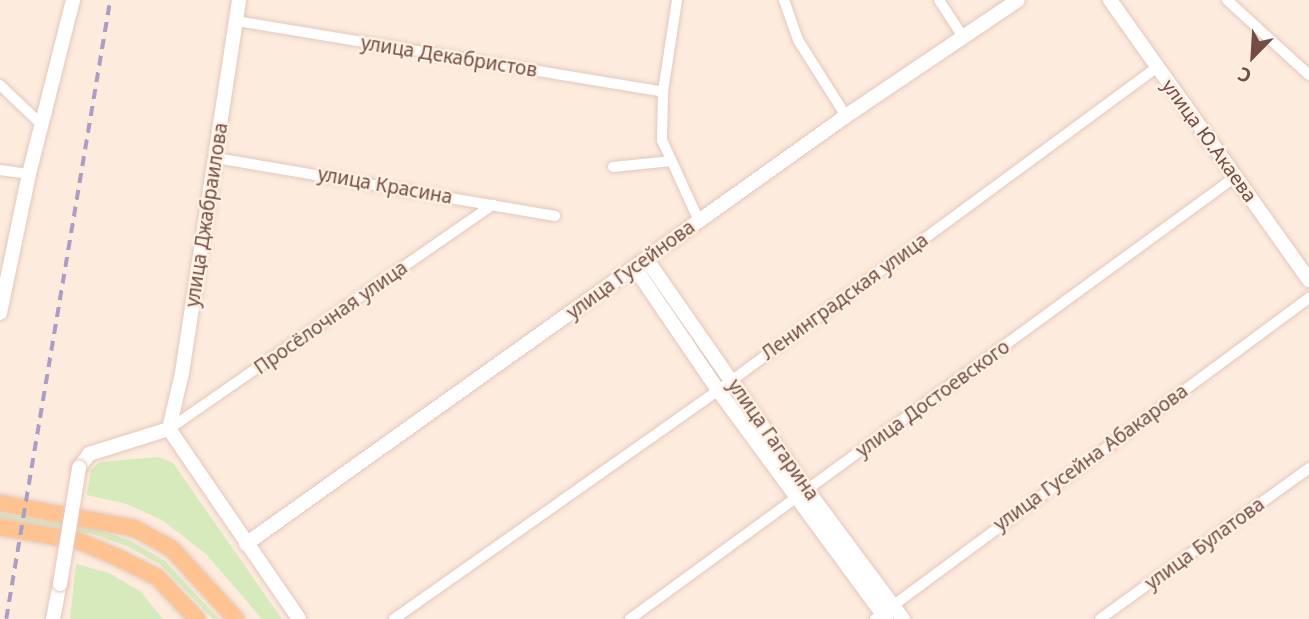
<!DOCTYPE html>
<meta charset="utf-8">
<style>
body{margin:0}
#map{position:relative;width:1309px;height:619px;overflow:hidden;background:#fdebdd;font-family:"Noto Sans",sans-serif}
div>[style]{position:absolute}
.green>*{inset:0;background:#d7eabc}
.roads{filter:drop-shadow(0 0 2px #e3c7bc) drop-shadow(0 0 2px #e3c7bc)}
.street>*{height:10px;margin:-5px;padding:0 5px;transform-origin:5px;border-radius:5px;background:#fff}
.secondary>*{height:14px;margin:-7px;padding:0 7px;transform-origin:7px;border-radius:7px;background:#fff}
.primary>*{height:16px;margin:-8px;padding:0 8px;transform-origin:8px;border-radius:8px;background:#ffc392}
.rail>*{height:3.5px;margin-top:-1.75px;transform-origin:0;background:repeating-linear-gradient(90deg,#ab9dc5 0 10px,transparent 0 17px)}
.bridges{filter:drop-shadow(0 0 2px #e8c7b9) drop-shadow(0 0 2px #e8c7b9)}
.secondary-bridge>*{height:14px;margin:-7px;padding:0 7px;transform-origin:7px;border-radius:7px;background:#fff}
span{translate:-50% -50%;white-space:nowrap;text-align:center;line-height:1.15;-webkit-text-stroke:5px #fff0e4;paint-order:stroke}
.street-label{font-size:19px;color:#734d45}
.north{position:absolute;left:1218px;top:21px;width:70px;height:70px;-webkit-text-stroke:5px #fff0e4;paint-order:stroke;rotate:204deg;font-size:19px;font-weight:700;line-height:28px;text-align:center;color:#734d45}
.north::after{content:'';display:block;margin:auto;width:24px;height:32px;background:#734d45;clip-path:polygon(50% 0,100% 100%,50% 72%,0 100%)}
</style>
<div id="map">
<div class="green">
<i style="clip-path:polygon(159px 457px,173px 463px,282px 619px,262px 619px,206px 554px,162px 520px,127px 504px,87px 495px,91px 470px,100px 462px)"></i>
<i style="clip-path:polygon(0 513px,94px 529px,129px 540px,165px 561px,219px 619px,213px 619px,161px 565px,127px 546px,92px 534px,0 518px)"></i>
<i style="clip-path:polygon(76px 564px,109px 573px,140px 591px,163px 619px,70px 619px)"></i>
</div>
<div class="roads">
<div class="street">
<i style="left:677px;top:0;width:93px;rotate:98.7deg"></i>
<i style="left:663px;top:92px;width:48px;rotate:91.2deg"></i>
<i style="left:662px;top:140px;width:89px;rotate:65.4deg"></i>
<i style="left:784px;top:0;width:42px;rotate:70.7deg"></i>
<i style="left:798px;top:40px;width:90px;rotate:57.7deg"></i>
<i style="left:939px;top:0;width:44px;rotate:57deg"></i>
<i style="left:1227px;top:0;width:111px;rotate:42.4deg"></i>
<i style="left:236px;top:21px;width:433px;rotate:9.4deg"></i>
<i style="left:0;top:85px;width:57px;rotate:43.6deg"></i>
<i style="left:216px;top:158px;width:344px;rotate:9.7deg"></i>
<i style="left:613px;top:167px;width:59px;rotate:-5.8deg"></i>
<i style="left:0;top:170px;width:29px;rotate:8deg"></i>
<i style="left:169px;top:429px;width:394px;rotate:-34.7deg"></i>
<i style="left:394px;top:619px;width:413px;rotate:-35.2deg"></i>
<i style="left:731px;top:381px;width:528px;rotate:-36.37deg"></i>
<i style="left:630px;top:619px;width:749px;rotate:-36.15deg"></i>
<i style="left:875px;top:619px;width:540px;rotate:-36.49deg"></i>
<i style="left:1100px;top:619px;width:258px;rotate:-35.8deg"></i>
</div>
<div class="secondary">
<i style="left:1110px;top:0;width:344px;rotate:54.6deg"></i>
<i style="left:647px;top:260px;width:272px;rotate:55.2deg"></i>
<i style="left:802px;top:483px;width:169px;rotate:53.4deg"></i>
<i style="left:635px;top:268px;width:148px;rotate:55.8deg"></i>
<i style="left:718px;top:390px;width:284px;rotate:53.7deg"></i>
<i style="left:0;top:313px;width:142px;rotate:-78.2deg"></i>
<i style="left:29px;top:174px;width:179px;rotate:-75.8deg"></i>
<i style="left:169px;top:429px;width:57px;rotate:-76.9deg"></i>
<i style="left:182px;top:373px;width:377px;rotate:-81.3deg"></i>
<i style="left:169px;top:429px;width:230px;rotate:55.6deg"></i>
<i style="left:79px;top:468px;width:17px;rotate:-54deg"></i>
<i style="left:89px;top:454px;width:84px;rotate:-17.4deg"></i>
<i style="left:246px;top:544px;width:737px;rotate:-35.5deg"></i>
<i style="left:846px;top:116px;width:207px;rotate:-34deg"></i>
<i style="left:53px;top:619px;width:36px;rotate:-79deg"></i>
</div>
<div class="primary">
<i style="left:0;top:503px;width:136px;rotate:10.6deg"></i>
<i style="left:134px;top:528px;width:43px;rotate:28.9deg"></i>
<i style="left:172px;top:549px;width:95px;rotate:47.6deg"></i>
<i style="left:0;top:527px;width:80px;rotate:10deg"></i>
<i style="left:79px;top:541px;width:43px;rotate:23deg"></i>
<i style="left:119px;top:558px;width:42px;rotate:26.6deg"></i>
<i style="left:157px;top:577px;width:58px;rotate:46.4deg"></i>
</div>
</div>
<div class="rail">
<i style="left:6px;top:619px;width:628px;rotate:-80.46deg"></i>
</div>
<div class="bridges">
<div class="secondary-bridge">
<i style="left:60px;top:584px;width:118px;rotate:-80.7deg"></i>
</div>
</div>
<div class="street-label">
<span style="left:449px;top:57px;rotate:9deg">улица Декабристов</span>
<span style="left:1209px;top:141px;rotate:54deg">улица Ю.Акаева</span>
<span style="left:385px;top:186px;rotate:10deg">улица Красина</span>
<span style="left:207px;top:215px;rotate:-81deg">улица Джабраилова</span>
<span style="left:631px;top:270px;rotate:-36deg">улица Гусейнова</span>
<span style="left:845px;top:297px;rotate:-36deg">Ленинградская улица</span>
<span style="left:331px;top:318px;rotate:-35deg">Просёлочная улица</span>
<span style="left:933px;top:399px;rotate:-36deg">улица Достоевского</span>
<span style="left:773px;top:440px;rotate:55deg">улица Гагарина</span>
<span style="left:1091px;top:458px;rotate:-36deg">улица Гусейна Абакарова</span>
<span style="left:1205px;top:544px;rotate:-36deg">улица Булатова</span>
</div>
<div class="north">С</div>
</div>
